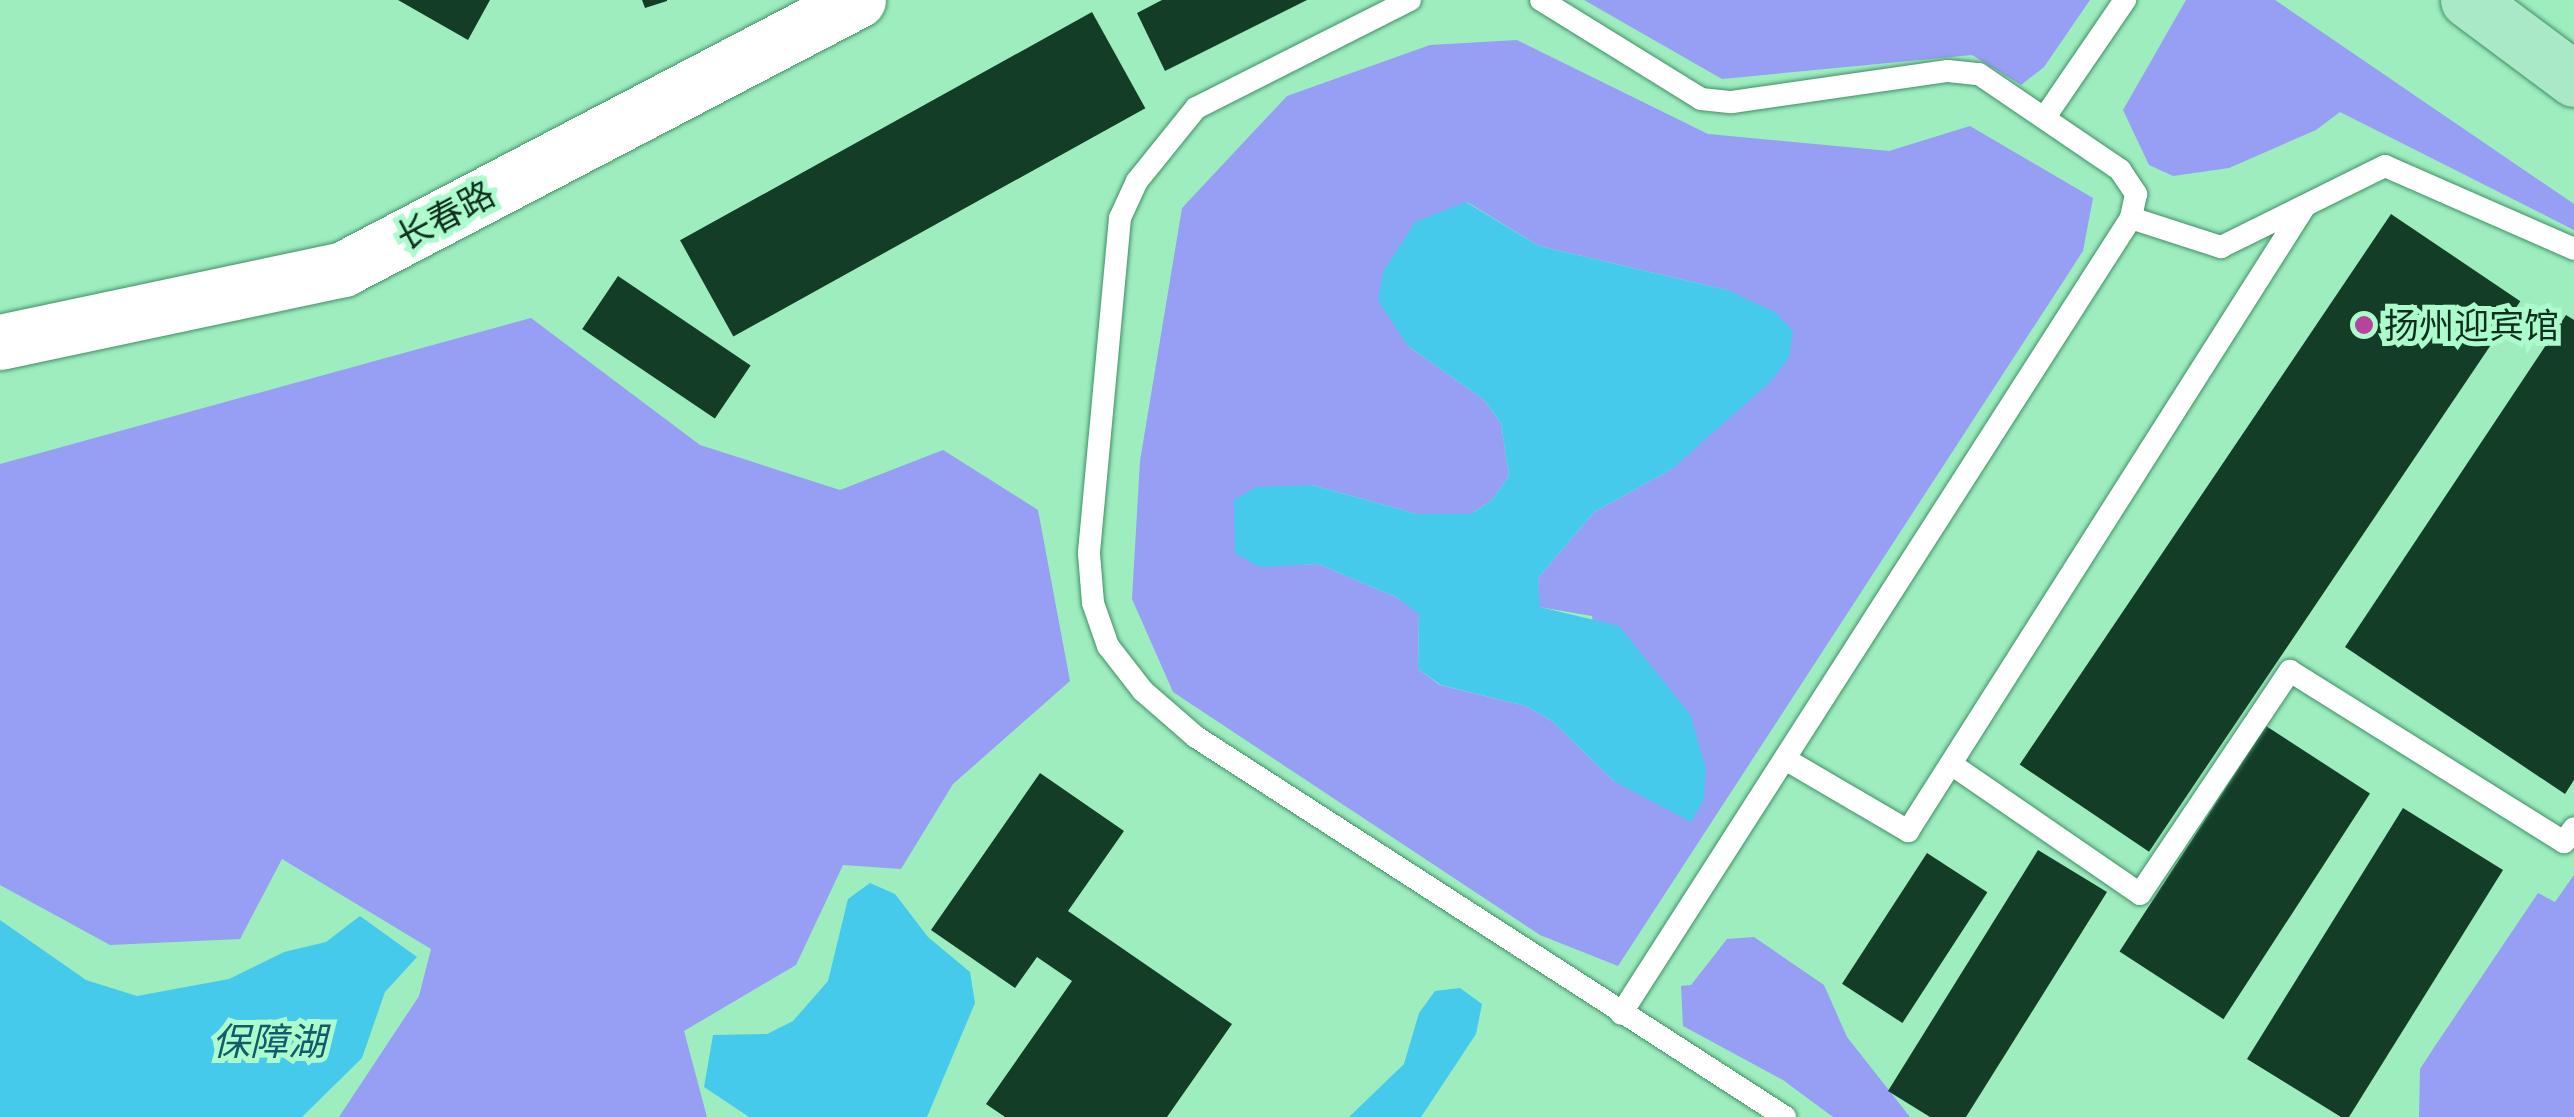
<!DOCTYPE html>
<meta charset="utf-8">
<style>
body{margin:0}
#map{position:relative;width:2574px;height:1117px;overflow:hidden;background:#9eedbf;font-family:"Noto Sans","Noto Sans SC",sans-serif}
div>[style]{position:absolute}
.forest>*{inset:0;background:#969ff3}
.water>*{inset:0;background:#46caeb}
.building>*{inset:0;background:#133d27;transform-origin:0 0}
.roads{filter:drop-shadow(0 0 2px #418f66) drop-shadow(0 0 2px #418f66)}
.lane>*{height:22px;margin:-11px;padding:0 11px;transform-origin:11px;border-radius:11px;background:#fff}
.secondary>*{height:55px;margin:-27.5px;padding:0 27.5px;transform-origin:27.5px;border-radius:27.5px;background:#fff}
.primary>*{height:55px;margin:-27.5px;padding:0 27.5px;transform-origin:27.5px;border-radius:27.5px;background:#aae9c7}
.dots>*{width:28px;height:28px;translate:-50% -50%;box-sizing:border-box;border:5px solid #abfbcc;border-radius:50%}
span{translate:-50% -50%;white-space:nowrap;text-align:center;line-height:1.15;-webkit-text-stroke:10px #abfbcc;paint-order:stroke}
.street-label{font-size:35px;color:#0e2f1e}
.poi-label{font-size:35px;color:#0e2f1e}
.left{translate:0 -50%;text-align:left}
.water-label{font-size:38px;color:#125b6d;font-style:italic}
</style>
<div id="map">
<div class="forest">
<i style="clip-path:polygon(1584px 0,2090px 0,2044px 67px,2021px 85px,1972px 55px,1722px 79px)"></i>
<i style="clip-path:polygon(2186px 0,2275px 0,2574px 204px,2574px 230px,2340px 112px,2316px 130px,2229px 168px,2173px 176px,2149px 165px,2123px 110px)"></i>
<i style="clip-path:polygon(evenodd,1517px 40px,1708px 134px,1889px 151px,1970px 126px,2093px 198px,2083px 251px,1618px 966px,1540px 935px,1173px 692px,1132px 599px,1140px 461px,1182px 208px,1287px 96px,1430px 45px,1517px 40px,1467px 202px,1539px 246px,1727px 290px,1672px 469px,1594px 512px,1538px 578px,1539px 607px,1592px 616px,1615px 782px,1552px 721px,1526px 706px,1440px 685px,1418px 669px,1419px 613px,1396px 597px,1318px 564px,1259px 566px,1312px 485px,1417px 514px,1471px 514px,1492px 500px,1509px 476px,1501px 423px,1483px 399px,1408px 346px,1467px 202px)"></i>
<i style="clip-path:polygon(531px 318px,700px 445px,840px 490px,943px 450px,1038px 510px,1070px 681px,953px 784px,901px 869px,843px 865px,796px 965px,684px 1031px,707px 1117px,339px 1117px,419px 996px,431px 949px,282px 859px,240px 939px,110px 945px,0 885px,0 464px)"></i>
<i style="clip-path:polygon(2574px 875px,2574px 1117px,2419px 1117px,2420px 1069px,2435px 1046px,2538px 893px,2555px 902px)"></i>
<i style="clip-path:polygon(1754px 937px,1824px 985px,1847px 1037px,1910px 1117px,1833px 1117px,1783px 1080px,1683px 1026px,1681px 986px,1691px 985px,1727px 939px)"></i>
</div>
<div class="water">
<i style="clip-path:polygon(1466px 202px,1539px 246px,1727px 290px,1775px 312px,1793px 331px,1789px 358px,1771px 381px,1672px 469px,1594px 512px,1538px 578px,1540px 607px,1619px 626px,1690px 714px,1706px 769px,1704px 799px,1691px 822px,1615px 782px,1552px 721px,1526px 706px,1441px 685px,1418px 669px,1419px 614px,1396px 597px,1318px 564px,1259px 567px,1235px 553px,1234px 500px,1256px 487px,1312px 485px,1417px 514px,1471px 514px,1492px 500px,1509px 476px,1501px 423px,1483px 399px,1408px 346px,1378px 301px,1383px 272px,1415px 222px)"></i>
<i style="clip-path:polygon(870px 883px,895px 894px,928px 937px,970px 972px,975px 1003px,927px 1117px,749px 1117px,704px 1087px,713px 1035px,767px 1034px,793px 1021px,828px 981px,848px 899px)"></i>
<i style="clip-path:polygon(360px 916px,417px 957px,385px 992px,362px 1058px,302px 1117px,0 1117px,0 920px,86px 980px,137px 996px,229px 979px,284px 952px,326px 942px)"></i>
<i style="clip-path:polygon(1460px 988px,1482px 1004px,1476px 1034px,1421px 1117px,1349px 1117px,1404px 1064px,1419px 1013px,1435px 991px)"></i>
</div>
<div class="building">
<i style="clip-path:polygon(398px 0,490px 0,468px 40px)"></i>
<i style="clip-path:polygon(642px 0,667px 0,667px 1px,645px 8px)"></i>
<i style="clip-path:polygon(1162px 0,1307px 0,1165px 71px,1137px 13px)"></i>
<i style="left:1092px;top:12px;width:110px;height:471px;rotate:61deg"></i>
<i style="left:2391px;top:214px;width:156px;height:664px;rotate:34deg"></i>
<i style="left:618px;top:276px;width:160px;height:64px;rotate:34deg"></i>
<i style="clip-path:polygon(2566px 315px,2574px 320px,2574px 780px,2565px 794px,2345px 647px)"></i>
<i style="left:2266px;top:726px;width:124px;height:269px;rotate:33deg"></i>
<i style="clip-path:polygon(1040px 773px,1124px 831px,1068px 911px,1232px 1024px,1167px 1117px,1005px 1117px,986px 1104px,1072px 981px,1037px 957px,1015px 988px,931px 930px)"></i>
<i style="clip-path:polygon(2403px 808px,2503px 870px,2349px 1117px,2341px 1117px,2247px 1059px)"></i>
<i style="clip-path:polygon(2038px 850px,2107px 892px,1966px 1117px,1930px 1117px,1888px 1091px)"></i>
<i style="left:1927px;top:853px;width:72px;height:156px;rotate:33deg"></i>
</div>
<div class="roads">
<div class="lane">
<i style="left:1410px;top:0;width:240px;rotate:153.2deg"></i>
<i style="left:1196px;top:108px;width:94px;rotate:128.9deg"></i>
<i style="left:1137px;top:181px;width:41px;rotate:114.7deg"></i>
<i style="left:1120px;top:218px;width:337px;rotate:95.3deg"></i>
<i style="left:1089px;top:554px;width:49px;rotate:85.3deg"></i>
<i style="left:1093px;top:603px;width:46px;rotate:70.8deg"></i>
<i style="left:1108px;top:646px;width:57px;rotate:52.1deg"></i>
<i style="left:1143px;top:691px;width:70px;rotate:41deg"></i>
<i style="left:1196px;top:737px;width:701px;rotate:32.83deg"></i>
<i style="left:1541px;top:0;width:188px;rotate:31.7deg"></i>
<i style="left:1701px;top:99px;width:31px;rotate:6deg"></i>
<i style="left:1732px;top:102px;width:218px;rotate:-8.2deg"></i>
<i style="left:1948px;top:71px;width:31px;rotate:6deg"></i>
<i style="left:1979px;top:74px;width:171px;rotate:34.2deg"></i>
<i style="left:2120px;top:170px;width:29px;rotate:56deg"></i>
<i style="left:2136px;top:194px;width:25px;rotate:102deg"></i>
<i style="left:2131px;top:218px;width:945px;rotate:122.65deg"></i>
<i style="left:2045px;top:117px;width:142px;rotate:-55.6deg"></i>
<i style="left:2131px;top:218px;width:95px;rotate:17.9deg"></i>
<i style="left:2221px;top:247px;width:183px;rotate:-26.3deg"></i>
<i style="left:2385px;top:166px;width:206px;rotate:23.7deg"></i>
<i style="left:1785px;top:759px;width:143px;rotate:30.3deg"></i>
<i style="left:1908px;top:831px;width:740px;rotate:-57.58deg"></i>
<i style="left:1951px;top:764px;width:229px;rotate:34.5deg"></i>
<i style="left:2140px;top:894px;width:269px;rotate:-56.1deg"></i>
<i style="left:2290px;top:671px;width:323px;rotate:32deg"></i>
<i style="left:2564px;top:842px;width:17px;rotate:-54deg"></i>
</div>
<div class="secondary">
<i style="left:0;top:342px;width:351px;rotate:-12deg"></i>
<i style="left:343px;top:269px;width:581px;rotate:-27.58deg"></i>
</div>
<div class="primary">
<i style="left:2468px;top:0;width:132px;rotate:36.7deg"></i>
</div>
</div>
<div class="dots">
<i style="left:2364px;top:325px;background:#b7439c"></i>
</div>
<div class="street-label">
<span style="left:445px;top:215px;rotate:-28deg">长春路</span>
</div>
<div class="poi-label">
<span class="left" style="left:2384px;top:325px">扬州迎宾馆</span>
</div>
<div class="water-label">
<span style="left:269px;top:1041px">保障湖</span>
</div>
</div>
